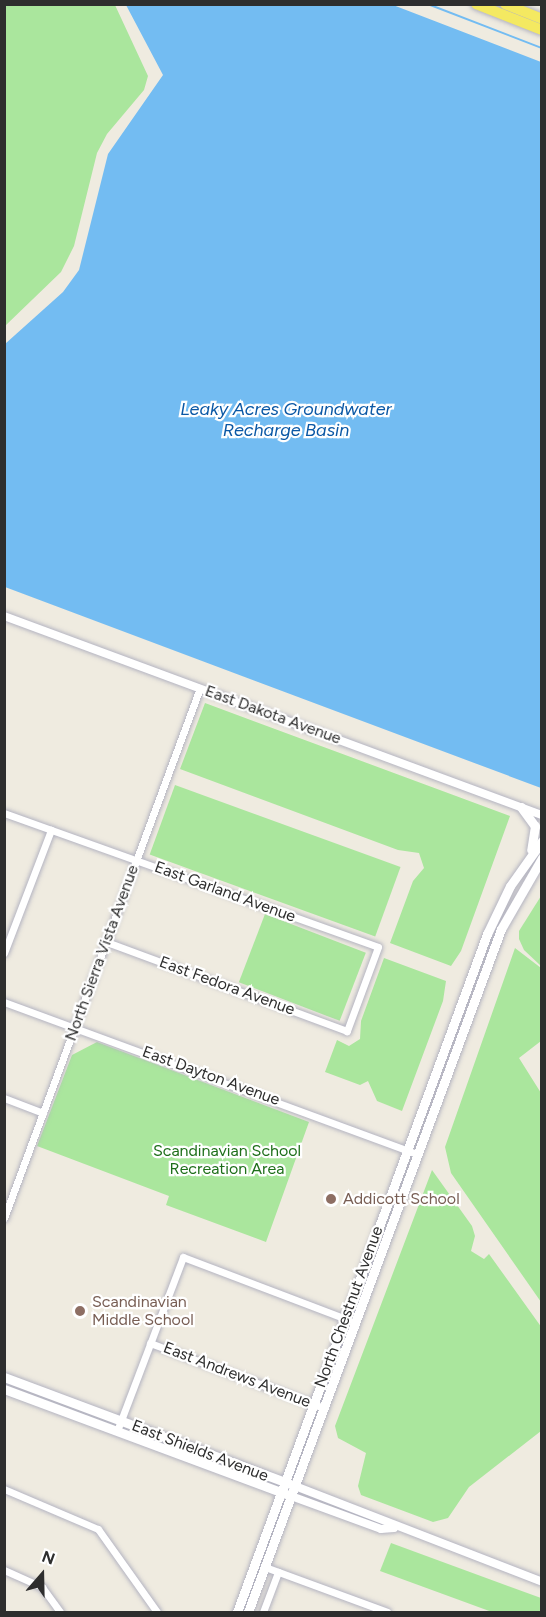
<!DOCTYPE html>
<style>
body{margin:0}
#map{position:relative;width:546px;height:1617px;overflow:hidden;background:#efebe0;font-family:Figtree,sans-serif}
div>[style]{position:absolute}
.green>*{inset:0;background:#aae69d;transform-origin:0 0}
.water>*{inset:0;background:#73bcf2}
.stream>*{height:1.5px;margin:-0.75px;padding:0 0.75px;transform-origin:0.75px;border-radius:0.75px;background:#73bcf2}
.roads{filter:drop-shadow(0 0 2px #b4b4c1) drop-shadow(0 0 2px #b4b4c1)}
.minor>*{height:7px;margin:-3.5px;padding:0 3.5px;transform-origin:3.5px;border-radius:3.5px;background:#fff}
.tertiary>*{height:8px;margin:-4px;padding:0 4px;transform-origin:4px;border-radius:4px;background:#fff}
.secondary>*{height:9px;margin:-4.5px;padding:0 4.5px;transform-origin:4.5px;border-radius:4.5px;background:#fff}
.primary>*{height:10px;margin:-5px;padding:0 5px;transform-origin:5px;border-radius:5px;background:#f4e961}
.dots>*{width:16px;height:16px;translate:-50% -50%;box-sizing:border-box;border:3px solid #fff;border-radius:50%}
span{translate:-50% -50%;white-space:nowrap;text-align:center;line-height:1.15;-webkit-text-stroke:4.5px #fff;paint-order:stroke}
.street-label{font-size:16px;color:#2e2e2e}
.park-label{font-size:16px;color:#1e6f1a}
.education-label{font-size:16px;color:#785e54}
.left{translate:0 -50%;text-align:left}
.water-label{font-size:18px;color:#0b58a5;font-style:italic}
.frame{position:absolute;inset:0;border:6px solid #2e2e2e;pointer-events:none}
.north{position:absolute;left:12px;top:1545px;width:60px;height:60px;-webkit-text-stroke:4px #fff;paint-order:stroke;rotate:20deg;font-size:16px;font-weight:700;line-height:24px;text-align:center;color:#2e2e2e}
.north::after{content:'';display:block;margin:auto;width:21px;height:27px;background:#2e2e2e;clip-path:polygon(50% 0,100% 100%,50% 72%,0 100%)}
</style>
<div id="map">
<div class="green">
<i style="clip-path:polygon(5px 4px,115px 5px,148px 76px,144px 90px,107px 134px,97px 153px,74px 246px,61px 272px,5px 326px)"></i>
<i style="clip-path:polygon(205px 703px,510px 816px,461px 951px,451px 966px,390px 943px,413px 881px,424px 868px,419px 853px,398px 850px,180px 769px)"></i>
<i style="left:175px;top:785px;width:240px;height:74px;rotate:20deg"></i>
<i style="clip-path:polygon(541px 896px,541px 966px,524px 950px,519px 939px,519px 931px)"></i>
<i style="left:265px;top:914px;width:108px;height:73px;rotate:21deg"></i>
<i style="clip-path:polygon(515px 948px,541px 968px,541px 1041px,519px 1058px,541px 1093px,541px 1302px,451px 1173px,445px 1147px)"></i>
<i style="clip-path:polygon(384px 958px,446px 981px,443px 1001px,402px 1111px,377px 1101px,368px 1081px,360px 1085px,325px 1072px,337px 1040px,349px 1046px,360px 1039px,361px 1021px)"></i>
<i style="clip-path:polygon(97px 1042px,309px 1122px,266px 1242px,166px 1205px,169px 1196px,37px 1146px,72px 1055px)"></i>
<i style="clip-path:polygon(432px 1170px,472px 1226px,475px 1236px,471px 1251px,484px 1259px,489px 1254px,542px 1328px,541px 1431px,469px 1487px,448px 1518px,433px 1522px,361px 1495px,358px 1486px,366px 1453px,338px 1438px,335px 1426px)"></i>
<i style="clip-path:polygon(391px 1543px,541px 1598px,541px 1612px,492px 1612px,380px 1571px)"></i>
</div>
<div class="water">
<i style="clip-path:polygon(126px 5px,393px 5px,541px 62px,541px 788px,5px 587px,5px 344px,63px 292px,79px 270px,108px 154px,163px 75px)"></i>
</div>
<div class="stream">
<i style="left:428px;top:4px;width:122px;rotate:21.1deg"></i>
</div>
<div class="roads">
<div class="minor">
<i style="left:4px;top:813px;width:397px;rotate:19.7deg"></i>
<i style="left:378px;top:947px;width:90px;rotate:110.3deg"></i>
<i style="left:347px;top:1031px;width:257px;rotate:-159.7deg"></i>
<i style="left:4px;top:953px;width:132px;rotate:-69.1deg"></i>
<i style="left:4px;top:1002px;width:440px;rotate:20.2deg"></i>
<i style="left:4px;top:1098px;width:42px;rotate:21deg"></i>
<i style="left:4px;top:1218px;width:565px;rotate:-69.71deg"></i>
<i style="left:150px;top:1343px;width:186px;rotate:20.5deg"></i>
<i style="left:117px;top:1431px;width:186px;rotate:-69.2deg"></i>
<i style="left:183px;top:1257px;width:178px;rotate:20.8deg"></i>
<i style="left:4px;top:1489px;width:102px;rotate:23.1deg"></i>
<i style="left:98px;top:1529px;width:102px;rotate:54.6deg"></i>
<i style="left:265px;top:1567px;width:130px;rotate:20.2deg"></i>
<i style="left:4px;top:1570px;width:42px;rotate:24.1deg"></i>
<i style="left:42px;top:1587px;width:31px;rotate:54deg"></i>
<i style="left:263px;top:1612px;width:43px;rotate:-69.4deg"></i>
</div>
<div class="tertiary">
<i style="left:4px;top:616px;width:574px;rotate:20.3deg"></i>
<i style="left:295px;top:1486px;width:265px;rotate:21.2deg"></i>
<i style="left:291px;top:1496px;width:96px;rotate:20.1deg"></i>
<i style="left:381px;top:1529px;width:13px;rotate:-4deg"></i>
</div>
<div class="secondary">
<i style="left:521px;top:807px;width:24px;rotate:54deg"></i>
<i style="left:535px;top:826px;width:24px;rotate:99deg"></i>
<i style="left:4px;top:1377px;width:305px;rotate:20.5deg"></i>
<i style="left:4px;top:1389px;width:301px;rotate:20.4deg"></i>
<i style="left:237px;top:1612px;width:723px;rotate:-69.76deg"></i>
<i style="left:487px;top:934px;width:53px;rotate:-64.4deg"></i>
<i style="left:510px;top:886px;width:55px;rotate:-54.6deg"></i>
<i style="left:248px;top:1612px;width:728px;rotate:-69.67deg"></i>
<i style="left:501px;top:929px;width:82px;rotate:-60deg"></i>
</div>
<div class="primary">
<i style="left:476px;top:4px;width:71px;rotate:21.5deg"></i>
<i style="left:505px;top:4px;width:40px;rotate:22deg"></i>
</div>
</div>
<div class="dots">
<i style="left:331px;top:1199px;background:#8d6e63"></i>
<i style="left:80px;top:1311px;background:#8d6e63"></i>
</div>
<div class="street-label">
<span style="left:273px;top:715px;rotate:20deg">East Dakota Avenue</span>
<span style="left:225px;top:892px;rotate:20deg">East Garland Avenue</span>
<span style="left:102px;top:953px;rotate:-70deg">North Sierra Vista Avenue</span>
<span style="left:227px;top:986px;rotate:20deg">East Fedora Avenue</span>
<span style="left:211px;top:1076px;rotate:20deg">East Dayton Avenue</span>
<span style="left:349px;top:1307px;rotate:-70deg">North Chestnut Avenue</span>
<span style="left:237px;top:1375px;rotate:21deg">East Andrews Avenue</span>
<span style="left:200px;top:1451px;rotate:21deg">East Shields Avenue</span>
</div>
<div class="park-label">
<span style="left:227px;top:1160px">Scandinavian School<br>Recreation Area</span>
</div>
<div class="education-label">
<span class="left" style="left:343px;top:1199px">Addicott School</span>
<span class="left" style="left:92px;top:1311px">Scandinavian<br>Middle School</span>
</div>
<div class="water-label">
<span style="left:286px;top:420px">Leaky Acres Groundwater<br>Recharge Basin</span>
</div>
<div class="frame"></div>
<div class="north">N</div>
</div>
